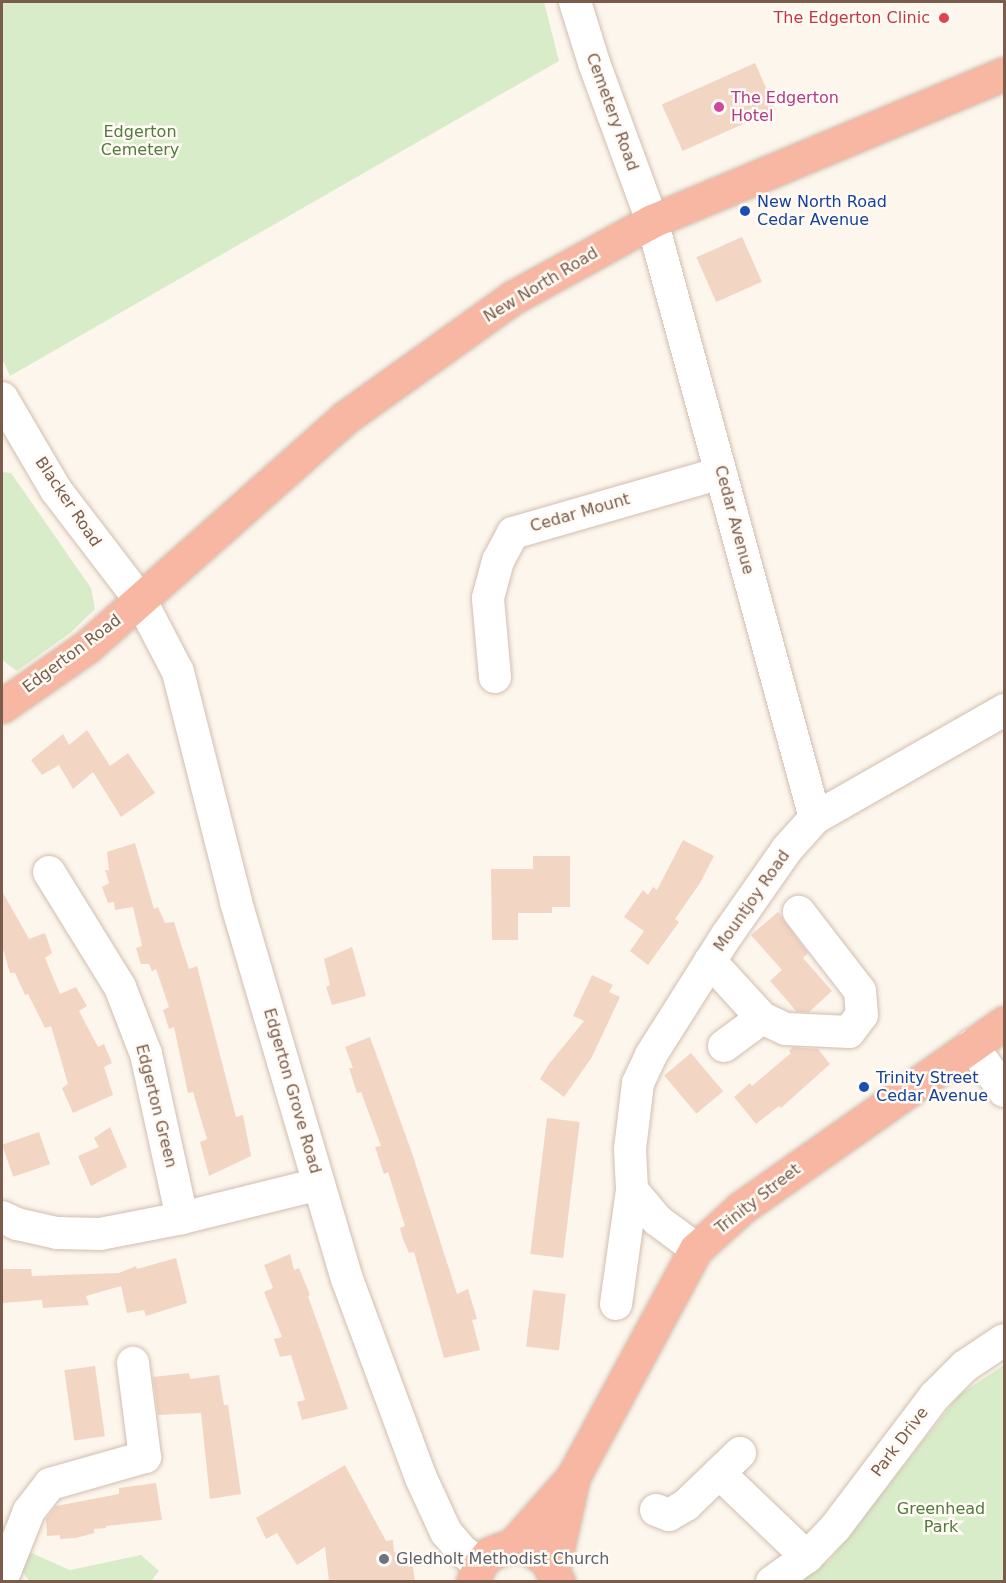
<!DOCTYPE html>
<style>
body{margin:0}
#map{position:relative;width:1006px;height:1583px;overflow:hidden;background:#fdf6ec;font-family:"DejaVu Sans",sans-serif}
div>[style]{position:absolute}
.green>*{inset:0;background:#d8ecc9}
.building>*{inset:0;background:#f3d5c3;transform-origin:0 0}
.roads{filter:drop-shadow(0 0 2px #d1beb0) drop-shadow(0 0 2px #d1beb0)}
.minor>*{height:32px;margin:-16px;padding:0 16px;transform-origin:16px;border-radius:16px;background:#fff}
.highway>*{height:33px;margin:-16.5px;padding:0 16.5px;transform-origin:16.5px;border-radius:16.5px;background:#f7b7a3}
.dots>*{width:16px;height:16px;translate:-50% -50%;box-sizing:border-box;border:3px solid #fffaf3;border-radius:50%}
span{translate:-50% -50%;white-space:nowrap;text-align:center;line-height:1.15;-webkit-text-stroke:5px #fffaf3;paint-order:stroke}
.health-label{font-size:16px;color:#be3a42}
.right{translate:-100% -50%;text-align:right}
.hotel-label{font-size:16px;color:#b23c85}
.left{translate:0 -50%;text-align:left}
.street-label{font-size:16px;color:#7a5c4d}
.park-label{font-size:16px;color:#537a41}
.transit-label{font-size:16px;color:#164399}
.worship-label{font-size:16px;color:#5b616d}
.frame{position:absolute;inset:0;border:3px solid #7a5c4d;pointer-events:none}
</style>
<div id="map">
<div class="green">
<i style="clip-path:polygon(2px 2px,544px 2px,559px 61px,10px 376px,2px 358px)"></i>
<i style="clip-path:polygon(2px 472px,11px 473px,91px 588px,95px 609px,70px 633px,17px 671px,2px 660px)"></i>
<i style="clip-path:polygon(1004px 1365px,1004px 1581px,797px 1582px,830px 1560px,959px 1395px)"></i>
<i style="clip-path:polygon(27px 1551px,70px 1570px,141px 1555px,159px 1571px,151px 1581px,30px 1582px,20px 1568px)"></i>
</div>
<div class="building">
<i style="left:755px;top:63px;width:51px;height:102px;rotate:66deg"></i>
<i style="left:742px;top:237px;width:49px;height:50px;rotate:66deg"></i>
<i style="clip-path:polygon(87px 730px,110px 766px,128px 753px,155px 793px,121px 817px,93px 772px,73px 789px,59px 765px,42px 775px,31px 760px,63px 734px,69px 745px)"></i>
<i style="clip-path:polygon(683px 840px,714px 856px,700px 883px,675px 919px,679px 922px,648px 965px,630px 951px,644px 931px,624px 917px,643px 890px,648px 895px,653px 887px,657px 890px)"></i>
<i style="clip-path:polygon(135px 843px,154px 909px,158px 907px,165px 923px,174px 922px,189px 969px,197px 966px,236px 1117px,243px 1115px,251px 1156px,209px 1176px,200px 1142px,207px 1139px,203px 1126px,193px 1092px,188px 1093px,174px 1027px,169px 1029px,163px 1010px,169px 1007px,156px 969px,152px 971px,149px 964px,141px 964px,136px 948px,142px 946px,133px 907px,115px 910px,114px 902px,108px 903px,102px 887px,109px 883px,105px 870px,109px 870px,107px 852px)"></i>
<i style="clip-path:polygon(533px 856px,570px 856px,570px 907px,552px 907px,552px 913px,518px 913px,518px 940px,492px 940px,491px 869px,533px 869px)"></i>
<i style="clip-path:polygon(2px 891px,29px 939px,45px 933px,52px 953px,45px 958px,60px 994px,76px 987px,87px 1006px,79px 1011px,98px 1047px,104px 1044px,112px 1063px,104px 1067px,113px 1095px,73px 1113px,62px 1088px,68px 1084px,51px 1026px,45px 1028px,28px 994px,25px 995px,15px 973px,10px 973px,2px 946px)"></i>
<i style="clip-path:polygon(778px 912px,808px 953px,803px 958px,832px 991px,809px 1012px,797px 1012px,770px 981px,782px 970px,751px 935px)"></i>
<i style="clip-path:polygon(352px 947px,366px 996px,332px 1005px,326px 987px,330px 985px,324px 959px)"></i>
<i style="clip-path:polygon(592px 975px,613px 985px,609px 992px,620px 997px,592px 1057px,564px 1097px,540px 1079px,549px 1064px,584px 1021px,573px 1016px)"></i>
<i style="clip-path:polygon(370px 1037px,412px 1153px,457px 1294px,468px 1289px,477px 1319px,472px 1320px,480px 1350px,444px 1358px,414px 1252px,409px 1253px,403px 1239px,400px 1228px,405px 1226px,388px 1172px,384px 1174px,375px 1147px,381px 1146px,361px 1092px,357px 1093px,349px 1068px,353px 1068px,345px 1047px)"></i>
<i style="clip-path:polygon(793px 1047px,818px 1049px,830px 1064px,781px 1108px,779px 1106px,756px 1124px,734px 1097px,750px 1083px,752px 1086px,791px 1053px,789px 1051px)"></i>
<i style="left:691px;top:1053px;width:50px;height:35px;rotate:50deg"></i>
<i style="left:547px;top:1118px;width:33px;height:137px;rotate:7deg"></i>
<i style="clip-path:polygon(110px 1127px,127px 1167px,91px 1186px,78px 1156px,99px 1147px,94px 1138px)"></i>
<i style="left:39px;top:1132px;width:34px;height:39px;rotate:71deg"></i>
<i style="clip-path:polygon(290px 1254px,294px 1270px,299px 1268px,310px 1295px,308px 1296px,348px 1409px,302px 1420px,297px 1402px,305px 1400px,291px 1355px,280px 1357px,274px 1339px,282px 1337px,264px 1292px,273px 1288px,264px 1265px)"></i>
<i style="clip-path:polygon(176px 1258px,187px 1303px,146px 1316px,144px 1310px,127px 1313px,121px 1286px,86px 1296px,89px 1305px,43px 1308px,42px 1300px,2px 1303px,2px 1269px,31px 1269px,32px 1276px,119px 1273px,136px 1266px,137px 1269px)"></i>
<i style="left:533px;top:1290px;width:33px;height:57px;rotate:7deg"></i>
<i style="left:95px;top:1366px;width:71px;height:31px;rotate:82deg"></i>
<i style="clip-path:polygon(189px 1373px,190px 1379px,219px 1375px,224px 1405px,228px 1405px,241px 1494px,210px 1499px,201px 1413px,158px 1415px,153px 1377px)"></i>
<i style="clip-path:polygon(345px 1465px,386px 1541px,393px 1540px,394px 1552px,404px 1551px,405px 1562px,412px 1561px,415px 1581px,329px 1581px,325px 1547px,297px 1565px,277px 1533px,266px 1539px,256px 1518px)"></i>
<i style="clip-path:polygon(156px 1483px,162px 1520px,106px 1526px,106px 1528px,94px 1529px,94px 1533px,76px 1538px,60px 1539px,60px 1535px,47px 1536px,46px 1519px,56px 1506px,119px 1494px,119px 1488px)"></i>
</div>
<div class="roads">
<div class="minor">
<i style="left:575px;top:2px;width:64px;rotate:72.7deg"></i>
<i style="left:594px;top:63px;width:168px;rotate:69.8deg"></i>
<i style="left:652px;top:221px;width:619px;rotate:74.73deg"></i>
<i style="left:2px;top:398px;width:107px;rotate:59.6deg"></i>
<i style="left:56px;top:490px;width:140px;rotate:52.6deg"></i>
<i style="left:141px;top:601px;width:80px;rotate:62.5deg"></i>
<i style="left:178px;top:672px;width:237px;rotate:75.8deg"></i>
<i style="left:236px;top:902px;width:393px;rotate:73.6deg"></i>
<i style="left:347px;top:1279px;width:212px;rotate:69.6deg"></i>
<i style="left:421px;top:1478px;width:60px;rotate:65.2deg"></i>
<i style="left:446px;top:1532px;width:25px;rotate:50deg"></i>
<i style="left:462px;top:1551px;width:22px;rotate:36deg"></i>
<i style="left:495px;top:677px;width:79px;rotate:-95.1deg"></i>
<i style="left:488px;top:598px;width:38px;rotate:-75deg"></i>
<i style="left:498px;top:561px;width:32px;rotate:-62deg"></i>
<i style="left:513px;top:533px;width:216px;rotate:-16.1deg"></i>
<i style="left:49px;top:872px;width:135px;rotate:58.3deg"></i>
<i style="left:120px;top:987px;width:72px;rotate:68.8deg"></i>
<i style="left:146px;top:1054px;width:168px;rotate:77.6deg"></i>
<i style="left:710px;top:961px;width:77px;rotate:47.6deg"></i>
<i style="left:762px;top:1018px;width:26px;rotate:25deg"></i>
<i style="left:786px;top:1029px;width:63px;rotate:2.7deg"></i>
<i style="left:849px;top:1032px;width:21px;rotate:-53deg"></i>
<i style="left:862px;top:1015px;width:24px;rotate:-95deg"></i>
<i style="left:860px;top:991px;width:100px;rotate:-127.7deg"></i>
<i style="left:972px;top:1045px;width:56px;rotate:55.2deg"></i>
<i style="left:724px;top:1046px;width:47px;rotate:-36.4deg"></i>
<i style="left:632px;top:1190px;width:39px;rotate:50deg"></i>
<i style="left:657px;top:1220px;width:49px;rotate:36.6deg"></i>
<i style="left:2px;top:1217px;width:17px;rotate:25deg"></i>
<i style="left:17px;top:1224px;width:41px;rotate:12.7deg"></i>
<i style="left:57px;top:1233px;width:43px;rotate:1.3deg"></i>
<i style="left:100px;top:1234px;width:84px;rotate:-11deg"></i>
<i style="left:182px;top:1218px;width:141px;rotate:-13.9deg"></i>
<i style="left:616px;top:1304px;width:115px;rotate:-82deg"></i>
<i style="left:632px;top:1190px;width:41px;rotate:-92.8deg"></i>
<i style="left:630px;top:1149px;width:66px;rotate:-83.1deg"></i>
<i style="left:638px;top:1083px;width:31px;rotate:-65deg"></i>
<i style="left:651px;top:1055px;width:142px;rotate:-57.7deg"></i>
<i style="left:727px;top:935px;width:106px;rotate:-55deg"></i>
<i style="left:788px;top:848px;width:40px;rotate:-48deg"></i>
<i style="left:815px;top:818px;width:218px;rotate:-29.7deg"></i>
<i style="left:719px;top:1473px;width:122px;rotate:43.7deg"></i>
<i style="left:656px;top:1510px;width:14px;rotate:21deg"></i>
<i style="left:669px;top:1515px;width:20px;rotate:-30deg"></i>
<i style="left:686px;top:1505px;width:75px;rotate:-43.9deg"></i>
<i style="left:2px;top:1579px;width:73px;rotate:-68.3deg"></i>
<i style="left:29px;top:1511px;width:34px;rotate:-52deg"></i>
<i style="left:50px;top:1484px;width:99px;rotate:-15.9deg"></i>
<i style="left:145px;top:1457px;width:95px;rotate:-97.3deg"></i>
<i style="left:772px;top:1582px;width:43px;rotate:-35.5deg"></i>
<i style="left:807px;top:1557px;width:40px;rotate:-46deg"></i>
<i style="left:835px;top:1528px;width:166px;rotate:-52.9deg"></i>
<i style="left:935px;top:1396px;width:42px;rotate:-45deg"></i>
<i style="left:965px;top:1366px;width:47px;rotate:-33.7deg"></i>
</div>
<div class="highway">
<i style="left:2px;top:706px;width:105px;rotate:-34.9deg"></i>
<i style="left:88px;top:646px;width:345px;rotate:-41.6deg"></i>
<i style="left:346px;top:417px;width:204px;rotate:-35.6deg"></i>
<i style="left:512px;top:298px;width:160px;rotate:-28.8deg"></i>
<i style="left:652px;top:221px;width:381px;rotate:-22.7deg"></i>
<i style="left:513px;top:1545px;width:91px;rotate:-48.6deg"></i>
<i style="left:573px;top:1477px;width:259px;rotate:-61.7deg"></i>
<i style="left:696px;top:1249px;width:61px;rotate:-42.3deg"></i>
<i style="left:741px;top:1208px;width:322px;rotate:-35.1deg"></i>
<i style="left:553px;top:1568px;width:92px;rotate:-77.5deg"></i>
<i style="left:473px;top:1582px;width:19px;rotate:-69deg"></i>
<i style="left:480px;top:1564px;width:13px;rotate:-48deg"></i>
<i style="left:489px;top:1554px;width:26px;rotate:-21deg"></i>
<i style="left:513px;top:1545px;width:12px;rotate:5deg"></i>
<i style="left:525px;top:1546px;width:25px;rotate:32deg"></i>
<i style="left:546px;top:1559px;width:26px;rotate:62deg"></i>
</div>
</div>
<div class="dots">
<i style="left:944px;top:18px;background:#e0444e"></i>
<i style="left:719px;top:107px;background:#d1479c"></i>
<i style="left:745px;top:211px;background:#1a4fb4"></i>
<i style="left:864px;top:1087px;background:#1a4fb4"></i>
<i style="left:384px;top:1559px;background:#6b7280"></i>
</div>
<div class="health-label">
<span class="right" style="left:930px;top:18px">The Edgerton Clinic</span>
</div>
<div class="hotel-label">
<span class="left" style="left:731px;top:107px">The Edgerton<br>Hotel</span>
</div>
<div class="street-label">
<span style="left:612px;top:112px;rotate:70deg">Cemetery Road</span>
<span style="left:541px;top:285px;rotate:-31deg">New North Road</span>
<span style="left:68px;top:502px;rotate:56deg">Blacker Road</span>
<span style="left:580px;top:513px;rotate:-16deg">Cedar Mount</span>
<span style="left:734px;top:520px;rotate:75deg">Cedar Avenue</span>
<span style="left:72px;top:654px;rotate:-37deg">Edgerton Road</span>
<span style="left:752px;top:901px;rotate:-55deg">Mountjoy Road</span>
<span style="left:292px;top:1091px;rotate:74deg">Edgerton Grove Road</span>
<span style="left:156px;top:1106px;rotate:76deg">Edgerton Green</span>
<span style="left:758px;top:1199px;rotate:-38deg">Trinity Street</span>
<span style="left:900px;top:1442px;rotate:-53deg">Park Drive</span>
</div>
<div class="park-label">
<span style="left:140px;top:141px">Edgerton<br>Cemetery</span>
<span style="left:941px;top:1518px">Greenhead<br>Park</span>
</div>
<div class="transit-label">
<span class="left" style="left:757px;top:211px">New North Road<br>Cedar Avenue</span>
<span class="left" style="left:876px;top:1087px">Trinity Street<br>Cedar Avenue</span>
</div>
<div class="worship-label">
<span class="left" style="left:396px;top:1559px">Gledholt Methodist Church</span>
</div>
<div class="frame"></div>
</div>
